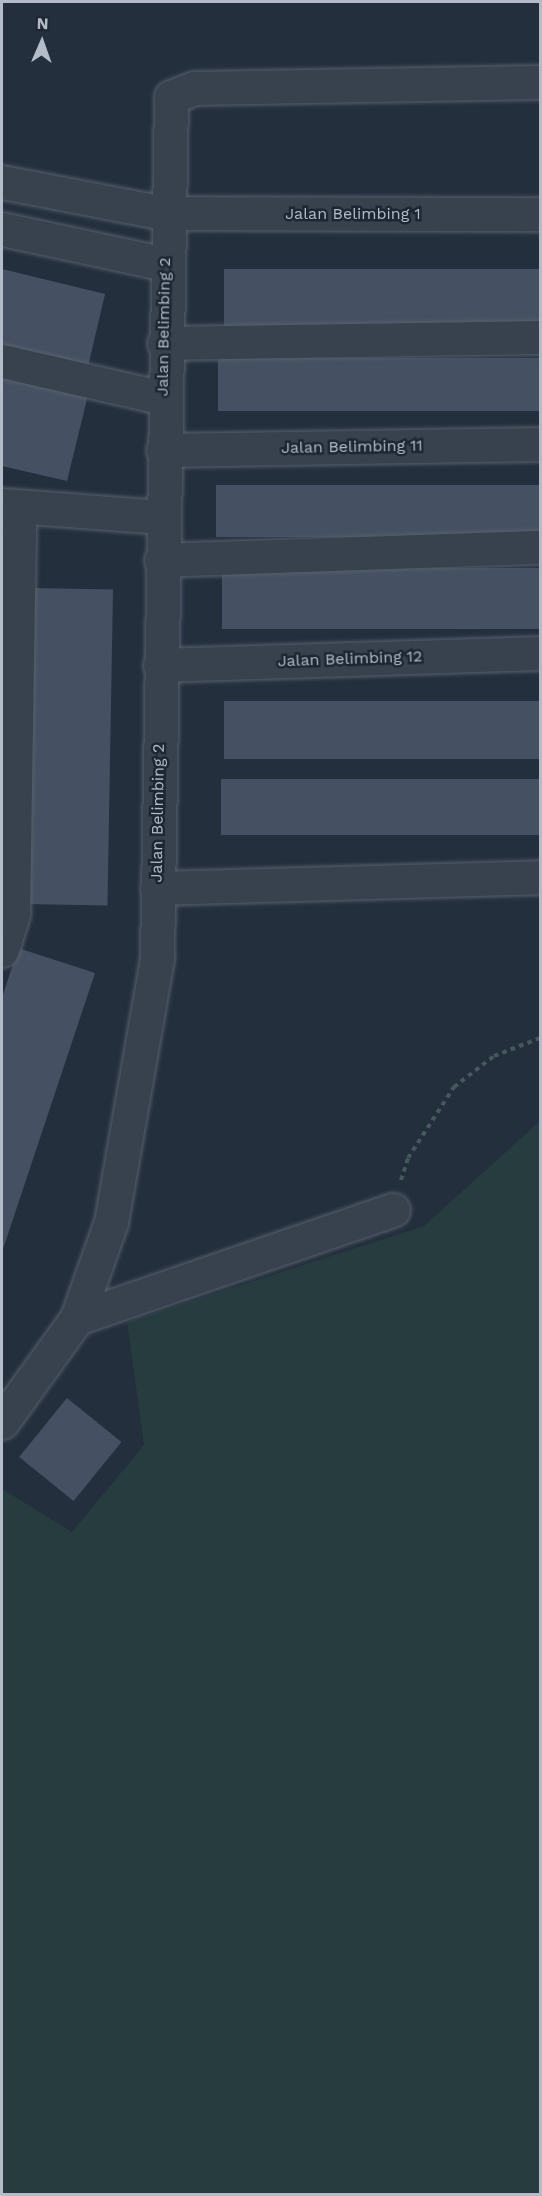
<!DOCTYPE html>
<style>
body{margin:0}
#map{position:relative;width:542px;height:2196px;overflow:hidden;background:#242f3e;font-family:"Work Sans",sans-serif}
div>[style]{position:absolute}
.green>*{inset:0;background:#263c3f}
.building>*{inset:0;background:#455162;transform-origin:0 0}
.path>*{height:4px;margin-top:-2px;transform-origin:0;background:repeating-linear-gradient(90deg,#44595c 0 4.5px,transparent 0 9px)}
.roads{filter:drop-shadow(0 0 2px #565f6c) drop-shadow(0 0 2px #565f6c)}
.minor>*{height:33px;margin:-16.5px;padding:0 16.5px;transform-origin:16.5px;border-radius:16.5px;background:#38414e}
span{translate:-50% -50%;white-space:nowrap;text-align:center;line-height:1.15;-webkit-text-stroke:5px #1d2633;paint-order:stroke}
.street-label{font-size:16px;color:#b4bcc9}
.frame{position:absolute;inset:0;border:3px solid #b4bcc9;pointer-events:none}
.north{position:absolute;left:12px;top:12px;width:60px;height:60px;-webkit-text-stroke:4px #1d2633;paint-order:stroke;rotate:2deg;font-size:16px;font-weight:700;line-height:24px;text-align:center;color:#b4bcc9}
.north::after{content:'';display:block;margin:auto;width:21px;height:27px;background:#b4bcc9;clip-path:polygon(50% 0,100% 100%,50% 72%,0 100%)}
</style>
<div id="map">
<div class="green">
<i style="clip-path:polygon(540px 1121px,540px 2194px,2px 2194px,2px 1489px,72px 1532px,144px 1445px,127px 1322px,424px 1226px)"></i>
</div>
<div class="building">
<i style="clip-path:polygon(2px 269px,105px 294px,87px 371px,2px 351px)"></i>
<i style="left:224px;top:269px;width:316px;height:61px"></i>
<i style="left:540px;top:358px;width:53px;height:322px;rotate:90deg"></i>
<i style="clip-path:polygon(2px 374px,88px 395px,67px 481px,2px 466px)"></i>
<i style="left:540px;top:485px;width:52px;height:324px;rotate:90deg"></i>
<i style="left:540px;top:568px;width:61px;height:318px;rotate:90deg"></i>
<i style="left:31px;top:588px;width:82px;height:316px;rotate:1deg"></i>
<i style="left:540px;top:701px;width:58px;height:316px;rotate:90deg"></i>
<i style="left:540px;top:779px;width:56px;height:319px;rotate:90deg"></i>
<i style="clip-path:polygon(18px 948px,95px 973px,2px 1252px,2px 998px)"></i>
<i style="left:67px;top:1398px;width:70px;height:76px;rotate:39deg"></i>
</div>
<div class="path">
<i style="left:401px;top:1180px;width:23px;rotate:-72deg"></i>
<i style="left:408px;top:1158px;width:85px;rotate:-57.1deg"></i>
<i style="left:454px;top:1087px;width:51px;rotate:-37.8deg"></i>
<i style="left:494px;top:1056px;width:49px;rotate:-21.4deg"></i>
</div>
<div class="roads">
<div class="minor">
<i style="left:2px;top:182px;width:166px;rotate:10.8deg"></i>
<i style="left:165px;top:213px;width:375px;rotate:0.2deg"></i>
<i style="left:2px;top:229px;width:167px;rotate:12.1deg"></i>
<i style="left:164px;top:343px;width:376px;rotate:-0.9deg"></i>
<i style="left:2px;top:361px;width:165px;rotate:12.9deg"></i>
<i style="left:163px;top:450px;width:377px;rotate:-0.9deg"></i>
<i style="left:2px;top:505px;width:160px;rotate:4.3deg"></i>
<i style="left:161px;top:560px;width:379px;rotate:-2deg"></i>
<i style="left:160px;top:665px;width:380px;rotate:-1.8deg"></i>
<i style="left:157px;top:888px;width:383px;rotate:-1.6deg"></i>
<i style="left:2px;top:950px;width:39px;rotate:-73deg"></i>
<i style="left:13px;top:913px;width:404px;rotate:-89.1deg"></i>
<i style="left:77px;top:1318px;width:334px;rotate:-18.9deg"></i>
<i style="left:2px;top:1422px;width:128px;rotate:-54.2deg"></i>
<i style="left:77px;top:1318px;width:102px;rotate:-70.5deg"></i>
<i style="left:111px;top:1222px;width:267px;rotate:-80.1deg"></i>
<i style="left:157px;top:959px;width:862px;rotate:-89.07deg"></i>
<i style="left:171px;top:97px;width:25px;rotate:-21deg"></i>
<i style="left:194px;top:88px;width:346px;rotate:-1deg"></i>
</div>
</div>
<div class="street-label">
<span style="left:353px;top:214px">Jalan Belimbing 1</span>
<span style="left:164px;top:327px;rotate:-89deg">Jalan Belimbing 2</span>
<span style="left:352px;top:447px;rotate:-1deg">Jalan Belimbing 11</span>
<span style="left:350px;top:659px;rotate:-2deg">Jalan Belimbing 12</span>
<span style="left:158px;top:813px;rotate:-89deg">Jalan Belimbing 2</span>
</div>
<div class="frame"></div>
<div class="north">N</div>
</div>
